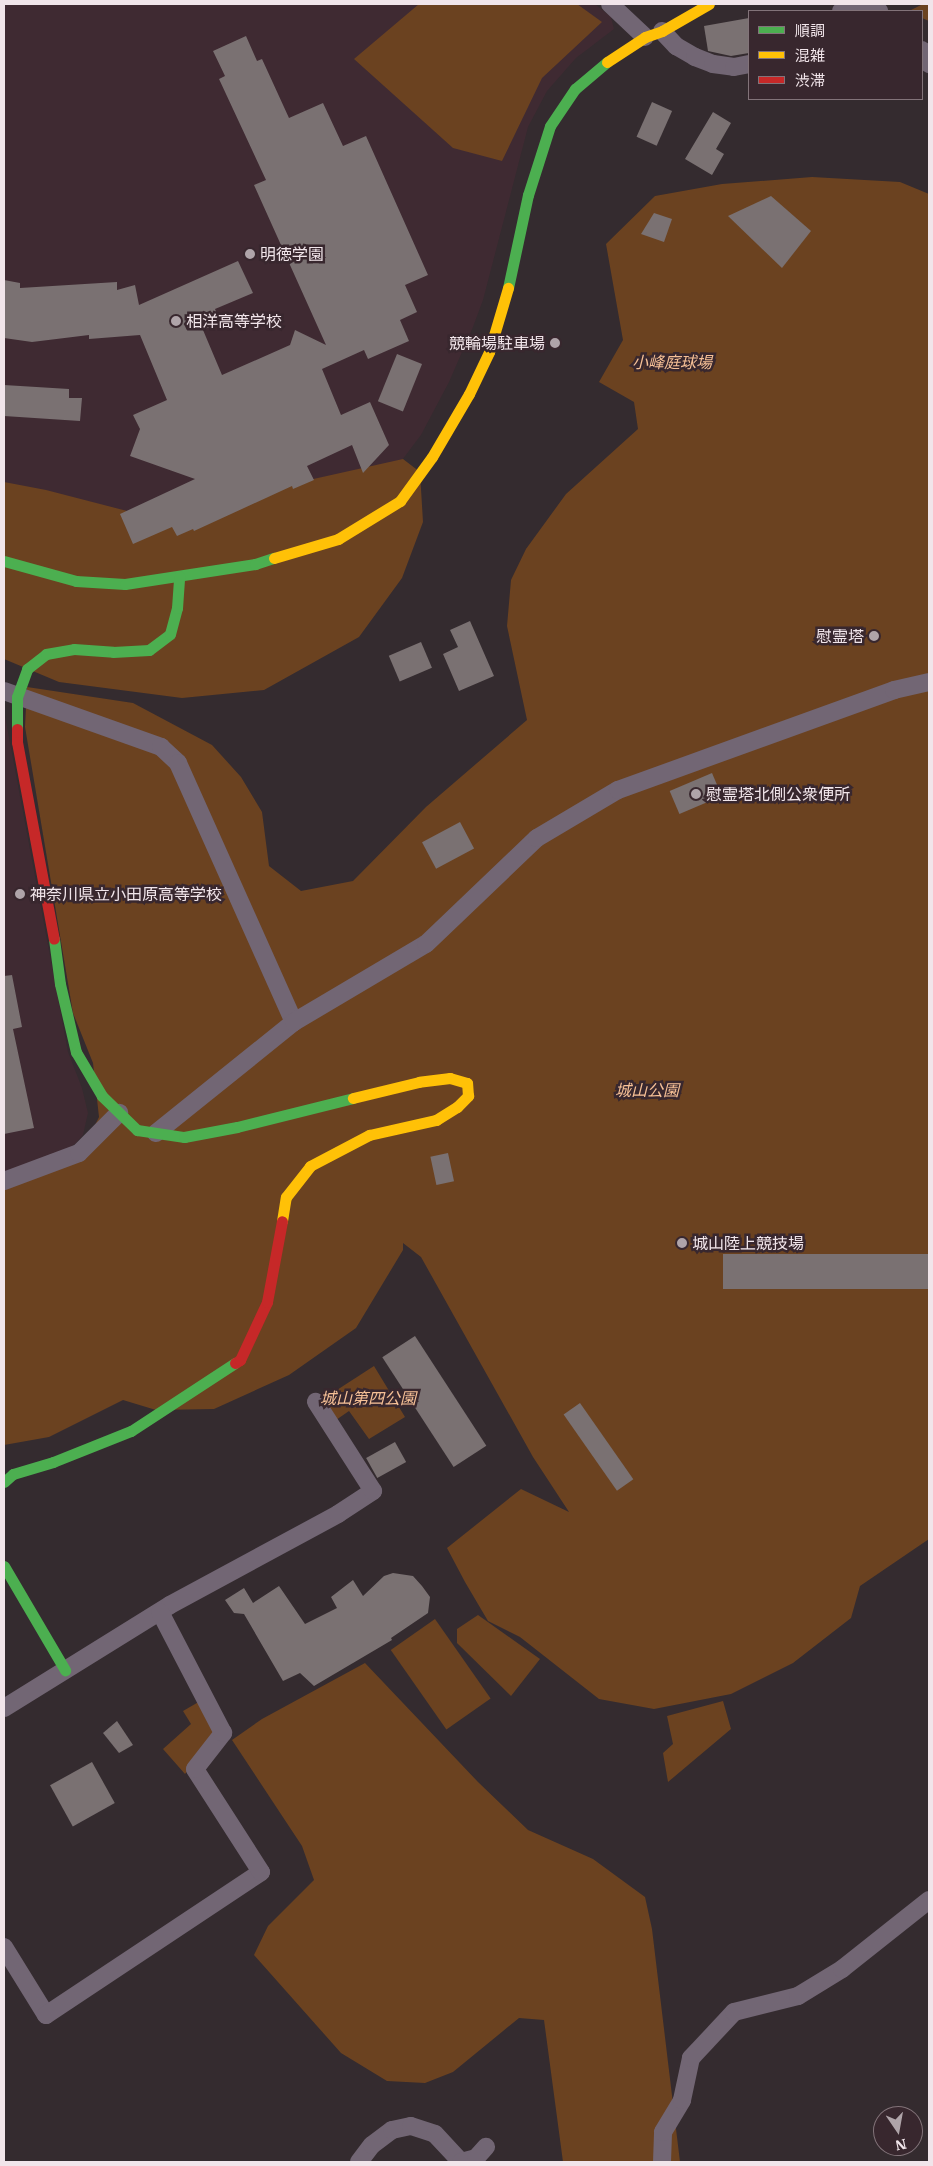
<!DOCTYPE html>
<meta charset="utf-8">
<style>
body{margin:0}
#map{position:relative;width:933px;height:2166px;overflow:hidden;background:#342b2f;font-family:"IBM Plex Serif","Noto Sans JP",serif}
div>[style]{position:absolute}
.built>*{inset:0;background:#3f2a32}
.green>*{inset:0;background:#6b4220;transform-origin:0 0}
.building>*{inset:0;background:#7a7172;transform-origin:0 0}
.street>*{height:18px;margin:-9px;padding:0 9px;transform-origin:9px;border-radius:9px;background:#726674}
.fast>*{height:11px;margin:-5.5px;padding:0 5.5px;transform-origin:5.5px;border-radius:5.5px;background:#4caf50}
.slow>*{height:11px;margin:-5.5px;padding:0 5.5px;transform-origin:5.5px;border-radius:5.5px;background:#ffc107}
.jam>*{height:11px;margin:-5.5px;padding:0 5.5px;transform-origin:5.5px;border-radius:5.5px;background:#c62828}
.dots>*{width:14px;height:14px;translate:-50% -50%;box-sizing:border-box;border:2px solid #38272e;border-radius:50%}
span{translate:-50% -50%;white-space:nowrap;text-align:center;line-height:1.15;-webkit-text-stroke:5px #38272e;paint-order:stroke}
.poi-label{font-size:16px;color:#f1e5ea}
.left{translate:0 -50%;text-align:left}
.right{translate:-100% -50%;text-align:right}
.park-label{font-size:16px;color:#f6c096;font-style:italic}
.frame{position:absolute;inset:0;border:5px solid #f1e5ea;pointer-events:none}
.legend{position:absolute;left:748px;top:10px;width:175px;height:90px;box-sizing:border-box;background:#38272e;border:1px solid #827379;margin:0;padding:6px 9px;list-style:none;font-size:15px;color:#f1e5ea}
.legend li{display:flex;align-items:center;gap:10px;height:25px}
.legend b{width:25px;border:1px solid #827379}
.north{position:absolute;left:873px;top:2106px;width:50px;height:50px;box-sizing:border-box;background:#38272e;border:1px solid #827379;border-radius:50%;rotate:168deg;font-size:14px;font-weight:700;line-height:20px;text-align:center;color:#f1e5ea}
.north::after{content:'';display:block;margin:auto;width:18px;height:22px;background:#afa4a9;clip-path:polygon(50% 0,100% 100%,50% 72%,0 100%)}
</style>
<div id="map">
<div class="built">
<i style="clip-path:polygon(4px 4px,595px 4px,611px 17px,614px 29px,576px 58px,547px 91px,528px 127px,483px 300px,473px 327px,449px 382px,421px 435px,399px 464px,4px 539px)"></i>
<i style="clip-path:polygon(4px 711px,68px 1052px,82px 1088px,88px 1113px,83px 1135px,75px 1144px,64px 1151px,4px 1172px)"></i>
</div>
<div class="green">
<i style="clip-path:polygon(419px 4px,577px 4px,602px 22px,542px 78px,502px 161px,453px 148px,354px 59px)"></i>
<i style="clip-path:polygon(923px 4px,929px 4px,929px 21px,922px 18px,922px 11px,909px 11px)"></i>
<i style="clip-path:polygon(812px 177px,900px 182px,929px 194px,929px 1539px,860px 1586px,851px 1618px,793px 1663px,731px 1694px,654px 1709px,599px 1699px,520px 1637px,488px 1621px,465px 1582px,447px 1548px,521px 1489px,569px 1512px,533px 1457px,421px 1257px,403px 1243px,403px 1250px,356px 1328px,289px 1375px,214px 1409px,156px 1410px,123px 1400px,49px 1437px,4px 1445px,4px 1185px,78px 1160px,99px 1117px,93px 1063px,73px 1013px,25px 727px,27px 687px,133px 703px,212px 745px,241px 777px,262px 812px,269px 866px,301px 891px,353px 881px,426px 807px,527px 720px,507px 626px,511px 580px,526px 549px,566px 494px,638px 429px,634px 402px,599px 382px,623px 340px,606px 244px,655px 196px,722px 184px)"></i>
<i style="clip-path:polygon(403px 459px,420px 472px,423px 522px,402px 578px,359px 637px,264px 690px,182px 698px,59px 682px,4px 659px,4px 482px,46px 490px,131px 512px,215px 501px)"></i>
<i style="clip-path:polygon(374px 1366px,405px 1417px,369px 1439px,349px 1411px,336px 1420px,323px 1399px)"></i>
<i style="clip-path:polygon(478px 1615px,540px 1659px,511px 1696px,457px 1643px,457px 1629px)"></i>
<i style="left:435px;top:1619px;width:97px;height:54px;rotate:55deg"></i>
<i style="clip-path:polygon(365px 1663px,478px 1782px,528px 1830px,593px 1859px,645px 1897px,652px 1929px,680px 2162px,563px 2162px,544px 2020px,519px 2018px,453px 2072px,425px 2083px,387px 2081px,341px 2053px,254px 1955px,268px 1926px,314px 1880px,302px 1846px,232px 1740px,262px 1719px)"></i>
<i style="clip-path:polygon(202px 1700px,219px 1732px,185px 1774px,163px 1749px,191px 1724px,183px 1711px)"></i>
<i style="clip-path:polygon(723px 1701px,731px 1729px,668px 1782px,663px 1753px,673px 1744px,667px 1716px)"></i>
</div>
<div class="building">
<i style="clip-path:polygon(749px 18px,749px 53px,731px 56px,708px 51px,704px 26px)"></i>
<i style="clip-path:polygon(246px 36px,257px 61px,262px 59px,289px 118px,323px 103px,343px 146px,366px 136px,428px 275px,405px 285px,417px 312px,400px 320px,409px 341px,368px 359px,364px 350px,322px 369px,341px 415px,370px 402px,389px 445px,363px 473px,352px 445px,307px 466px,314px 480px,293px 489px,292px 486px,194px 531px,193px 529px,177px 536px,172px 527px,133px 544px,120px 514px,195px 479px,130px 456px,140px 429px,133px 415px,167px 400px,140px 335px,89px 339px,89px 335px,32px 342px,4px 338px,4px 280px,20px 283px,20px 288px,117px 282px,117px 290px,135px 285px,139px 305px,238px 261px,253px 293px,215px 309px,220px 322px,203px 330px,222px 375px,290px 345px,295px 330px,326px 345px,254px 185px,266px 180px,219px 79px,225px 76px,213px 51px)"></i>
<i style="left:652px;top:102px;width:22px;height:38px;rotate:24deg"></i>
<i style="clip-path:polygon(713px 112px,731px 123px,716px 149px,724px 154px,712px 175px,685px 159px)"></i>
<i style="clip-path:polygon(771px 196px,811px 231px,782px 268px,728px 216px)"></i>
<i style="clip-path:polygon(654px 213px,672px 219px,664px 242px,641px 234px)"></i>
<i style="left:397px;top:354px;width:27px;height:51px;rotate:22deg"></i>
<i style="clip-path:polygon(4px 385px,69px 389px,69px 398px,82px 398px,80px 421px,4px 416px)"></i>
<i style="clip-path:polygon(470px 621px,494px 676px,459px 691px,443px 654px,458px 647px,450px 630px)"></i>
<i style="left:421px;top:642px;width:28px;height:35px;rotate:67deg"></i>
<i style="left:712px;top:773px;width:25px;height:46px;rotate:67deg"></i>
<i style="left:460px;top:822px;width:30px;height:43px;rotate:62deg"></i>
<i style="clip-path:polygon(12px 975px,22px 1027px,13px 1029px,34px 1128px,4px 1134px,4px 976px)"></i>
<i style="left:448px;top:1153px;width:29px;height:18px;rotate:78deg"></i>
<i style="left:929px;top:1254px;width:35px;height:206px;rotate:90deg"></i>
<i style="left:415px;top:1336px;width:131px;height:39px;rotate:57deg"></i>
<i style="left:580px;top:1403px;width:93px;height:20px;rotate:55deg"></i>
<i style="left:395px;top:1442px;width:23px;height:33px;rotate:61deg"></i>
<i style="clip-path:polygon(393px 1573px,413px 1576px,422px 1586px,430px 1597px,428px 1613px,391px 1638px,392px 1640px,314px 1686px,300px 1673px,283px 1681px,244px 1614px,234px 1613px,225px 1600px,244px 1588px,253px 1603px,279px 1586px,305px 1624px,337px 1608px,331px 1597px,353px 1580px,363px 1596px,384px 1576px)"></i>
<i style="clip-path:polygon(117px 1721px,133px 1745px,119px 1753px,103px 1733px)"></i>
<i style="left:92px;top:1762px;width:47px;height:48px;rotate:61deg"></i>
</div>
<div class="street">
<i style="left:610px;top:4px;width:48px;rotate:43.3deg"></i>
<i style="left:841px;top:11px;width:25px;rotate:-11deg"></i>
<i style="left:866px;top:6px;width:14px;rotate:21deg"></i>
<i style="left:662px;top:31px;width:21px;rotate:47deg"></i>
<i style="left:676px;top:46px;width:22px;rotate:30deg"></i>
<i style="left:695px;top:57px;width:19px;rotate:21deg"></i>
<i style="left:713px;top:64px;width:21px;rotate:8deg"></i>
<i style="left:734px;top:67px;width:15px;rotate:-11deg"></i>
<i style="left:922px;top:50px;width:16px;rotate:63deg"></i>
<i style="left:4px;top:691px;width:167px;rotate:19.6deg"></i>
<i style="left:161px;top:747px;width:23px;rotate:43deg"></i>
<i style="left:178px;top:763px;width:284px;rotate:65.9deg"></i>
<i style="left:156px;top:1133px;width:177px;rotate:-38.8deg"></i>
<i style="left:294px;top:1022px;width:153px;rotate:-30.6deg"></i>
<i style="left:426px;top:944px;width:153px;rotate:-43.7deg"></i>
<i style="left:537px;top:838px;width:94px;rotate:-30.7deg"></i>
<i style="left:618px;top:790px;width:294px;rotate:-19.9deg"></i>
<i style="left:894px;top:690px;width:36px;rotate:-13deg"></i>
<i style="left:4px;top:1181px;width:80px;rotate:-20.5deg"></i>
<i style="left:79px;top:1153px;width:57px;rotate:-45deg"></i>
<i style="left:4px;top:1708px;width:195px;rotate:-31.8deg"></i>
<i style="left:170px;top:1605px;width:191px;rotate:-28.4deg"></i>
<i style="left:338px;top:1514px;width:42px;rotate:-33.3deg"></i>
<i style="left:373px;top:1491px;width:106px;rotate:-122.6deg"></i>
<i style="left:4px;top:1947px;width:80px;rotate:58.3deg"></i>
<i style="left:46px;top:2015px;width:258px;rotate:-33.6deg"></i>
<i style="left:261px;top:1872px;width:122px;rotate:-122.7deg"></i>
<i style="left:195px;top:1769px;width:46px;rotate:-52.1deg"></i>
<i style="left:223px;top:1733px;width:136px;rotate:-117.5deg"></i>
<i style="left:359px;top:2162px;width:21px;rotate:-53deg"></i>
<i style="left:372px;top:2145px;width:25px;rotate:-37deg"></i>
<i style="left:392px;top:2130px;width:19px;rotate:-12deg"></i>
<i style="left:411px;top:2126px;width:25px;rotate:18deg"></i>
<i style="left:435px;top:2134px;width:38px;rotate:47deg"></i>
<i style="left:461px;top:2162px;width:16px;rotate:-15deg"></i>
<i style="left:476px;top:2158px;width:15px;rotate:-48deg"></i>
<i style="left:662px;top:2162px;width:30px;rotate:-88deg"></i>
<i style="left:663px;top:2132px;width:37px;rotate:-59deg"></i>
<i style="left:682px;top:2100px;width:43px;rotate:-77.9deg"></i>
<i style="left:691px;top:2058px;width:63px;rotate:-46.9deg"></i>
<i style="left:734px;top:2012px;width:66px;rotate:-14deg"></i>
<i style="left:798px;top:1996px;width:52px;rotate:-31.5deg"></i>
<i style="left:842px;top:1969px;width:111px;rotate:-38.4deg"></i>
</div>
<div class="fast">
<i style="left:508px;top:288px;width:95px;rotate:-77.9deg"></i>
<i style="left:528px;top:195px;width:72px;rotate:-72.3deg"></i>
<i style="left:550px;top:126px;width:45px;rotate:-56deg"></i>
<i style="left:575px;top:89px;width:42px;rotate:-40.2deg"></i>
<i style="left:4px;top:561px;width:75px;rotate:15.5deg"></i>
<i style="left:76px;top:581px;width:49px;rotate:3.5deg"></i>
<i style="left:125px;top:584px;width:132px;rotate:-8.7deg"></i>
<i style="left:255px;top:564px;width:20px;rotate:-18deg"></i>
<i style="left:17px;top:729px;width:32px;rotate:-90deg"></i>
<i style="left:17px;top:697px;width:30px;rotate:-70deg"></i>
<i style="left:27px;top:669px;width:24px;rotate:-38deg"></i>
<i style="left:46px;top:654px;width:28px;rotate:-10deg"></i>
<i style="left:74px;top:649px;width:39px;rotate:4deg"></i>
<i style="left:113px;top:652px;width:36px;rotate:-3deg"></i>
<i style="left:149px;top:650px;width:26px;rotate:-37deg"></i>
<i style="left:170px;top:634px;width:27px;rotate:-75deg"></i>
<i style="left:177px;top:608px;width:32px;rotate:-86deg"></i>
<i style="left:54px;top:939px;width:45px;rotate:82.4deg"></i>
<i style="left:60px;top:984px;width:70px;rotate:76.8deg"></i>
<i style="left:76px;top:1052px;width:51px;rotate:59.4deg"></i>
<i style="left:102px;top:1096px;width:49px;rotate:44.2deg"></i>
<i style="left:137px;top:1130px;width:48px;rotate:8.5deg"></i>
<i style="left:184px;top:1137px;width:54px;rotate:-10.7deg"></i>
<i style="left:237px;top:1127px;width:120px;rotate:-14deg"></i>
<i style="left:4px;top:1482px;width:12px;rotate:-42deg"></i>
<i style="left:13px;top:1474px;width:42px;rotate:-16.7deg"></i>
<i style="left:53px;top:1462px;width:84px;rotate:-21.7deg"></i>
<i style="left:131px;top:1431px;width:124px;rotate:-33.2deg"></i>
<i style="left:4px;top:1566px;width:121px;rotate:59.6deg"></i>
</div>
<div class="slow">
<i style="left:607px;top:62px;width:45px;rotate:-33.3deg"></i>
<i style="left:645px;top:37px;width:18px;rotate:-19deg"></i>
<i style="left:662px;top:31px;width:54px;rotate:-29.9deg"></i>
<i style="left:274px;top:558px;width:67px;rotate:-16.5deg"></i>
<i style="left:338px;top:539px;width:73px;rotate:-31.5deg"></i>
<i style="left:400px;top:501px;width:54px;rotate:-54deg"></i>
<i style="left:432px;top:457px;width:73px;rotate:-59.6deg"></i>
<i style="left:469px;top:394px;width:47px;rotate:-64.5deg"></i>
<i style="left:489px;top:352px;width:67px;rotate:-73.5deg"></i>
<i style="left:282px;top:1221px;width:24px;rotate:-81deg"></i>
<i style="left:286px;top:1197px;width:39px;rotate:-52deg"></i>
<i style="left:310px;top:1166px;width:67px;rotate:-27.7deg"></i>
<i style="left:369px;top:1135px;width:69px;rotate:-12.6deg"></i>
<i style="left:436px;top:1120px;width:25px;rotate:-32deg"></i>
<i style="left:457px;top:1107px;width:16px;rotate:-45deg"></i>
<i style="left:468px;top:1096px;width:13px;rotate:-94deg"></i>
<i style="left:467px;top:1083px;width:18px;rotate:-164deg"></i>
<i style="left:450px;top:1078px;width:31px;rotate:173deg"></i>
<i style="left:419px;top:1082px;width:68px;rotate:166.4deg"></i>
</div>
<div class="jam">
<i style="left:17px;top:729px;width:13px;rotate:90deg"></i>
<i style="left:17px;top:742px;width:200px;rotate:79.4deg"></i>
<i style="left:235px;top:1363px;width:6px;rotate:-31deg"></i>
<i style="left:240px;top:1360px;width:64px;rotate:-65deg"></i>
<i style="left:267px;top:1302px;width:82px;rotate:-79.5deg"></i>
</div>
<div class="dots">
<i style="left:250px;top:254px;background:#afa4a9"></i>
<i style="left:176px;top:321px;background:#afa4a9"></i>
<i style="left:555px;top:343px;background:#afa4a9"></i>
<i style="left:874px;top:636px;background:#afa4a9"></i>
<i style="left:696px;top:794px;background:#afa4a9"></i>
<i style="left:20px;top:894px;background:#afa4a9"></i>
<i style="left:682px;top:1243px;background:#afa4a9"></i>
</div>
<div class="poi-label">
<span class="left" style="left:260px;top:254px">明徳学園</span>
<span class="left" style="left:186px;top:321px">相洋高等学校</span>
<span class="right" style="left:545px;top:343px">競輪場駐車場</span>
<span class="right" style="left:864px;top:636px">慰霊塔</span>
<span class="left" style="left:706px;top:794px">慰霊塔北側公衆便所</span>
<span class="left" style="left:30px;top:894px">神奈川県立小田原高等学校</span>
<span class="left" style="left:692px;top:1243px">城山陸上競技場</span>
</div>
<div class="park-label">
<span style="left:672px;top:362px">小峰庭球場</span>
<span style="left:647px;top:1090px">城山公園</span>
<span style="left:368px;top:1398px">城山第四公園</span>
</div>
<div class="frame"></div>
<ul class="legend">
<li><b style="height:6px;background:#4caf50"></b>順調</li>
<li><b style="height:6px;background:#ffc107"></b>混雑</li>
<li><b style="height:6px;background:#c62828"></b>渋滞</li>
</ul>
<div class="north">N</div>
</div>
